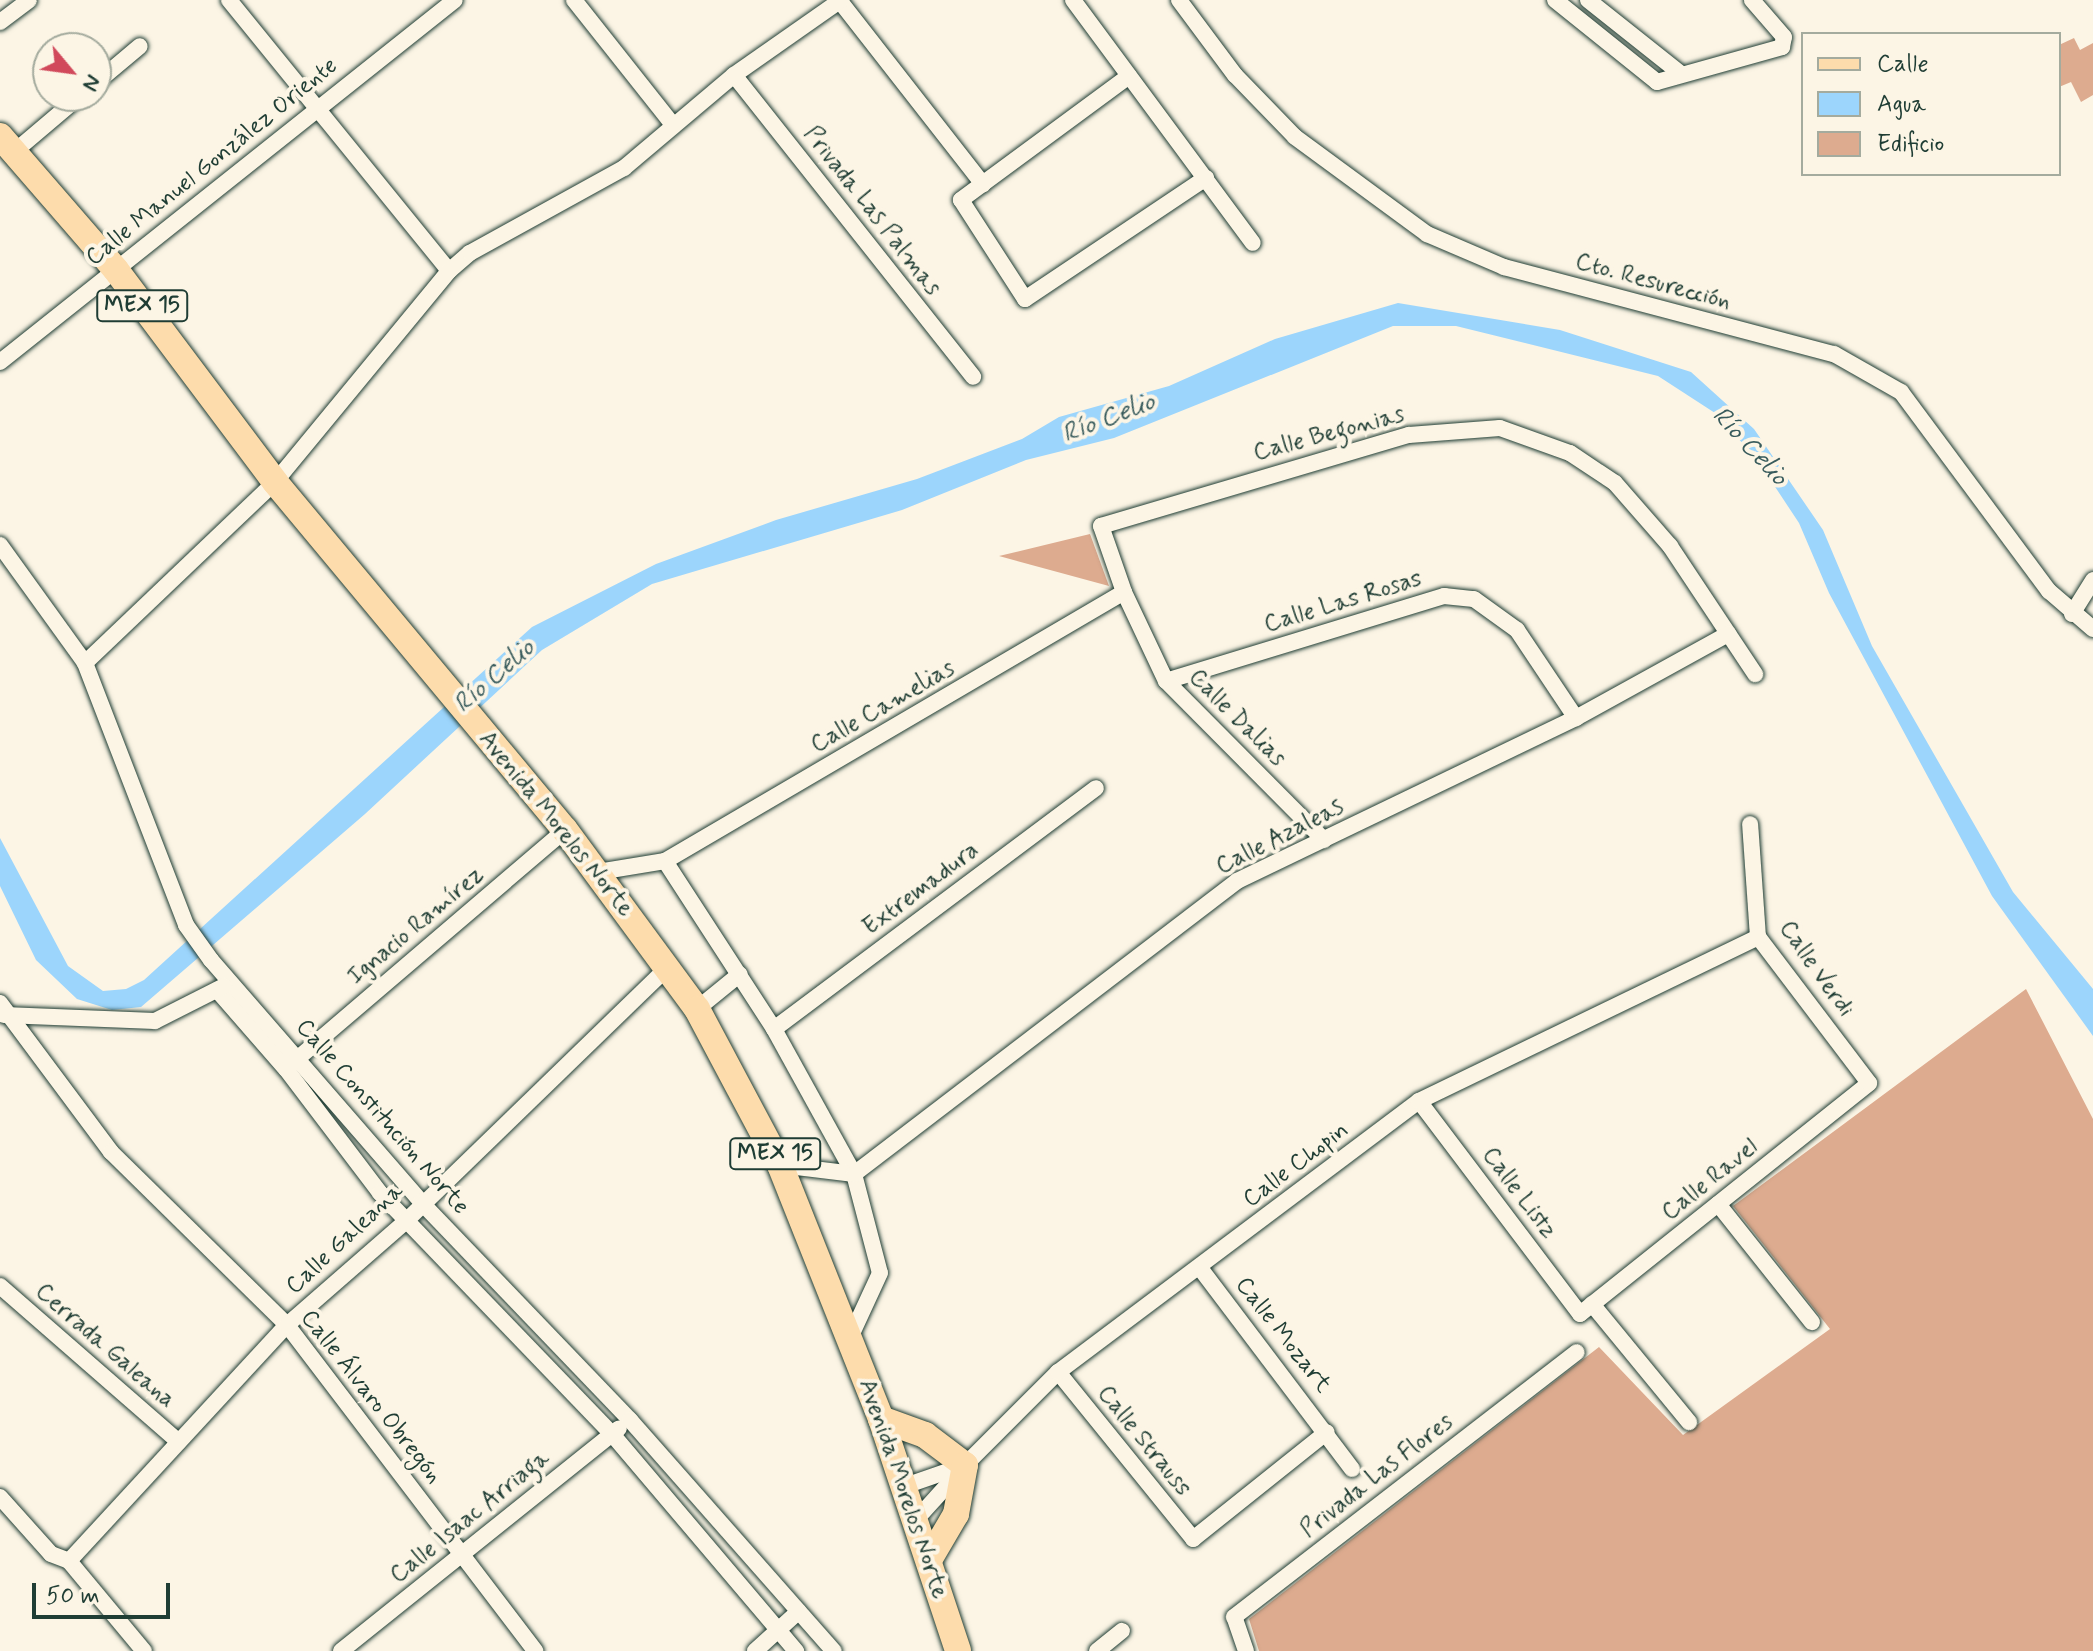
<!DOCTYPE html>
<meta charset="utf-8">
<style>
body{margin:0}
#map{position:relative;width:2093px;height:1651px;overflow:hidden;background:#fcf5e5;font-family:Mynerve,sans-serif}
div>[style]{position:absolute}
.water>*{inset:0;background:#9cd5fc}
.building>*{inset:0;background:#ddab8f}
.roads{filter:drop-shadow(0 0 2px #1f3d34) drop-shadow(0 0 2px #1f3d34)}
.street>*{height:16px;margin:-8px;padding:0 8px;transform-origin:8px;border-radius:8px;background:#fcf5e5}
.primary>*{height:26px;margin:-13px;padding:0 13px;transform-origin:13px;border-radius:13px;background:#fddcac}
span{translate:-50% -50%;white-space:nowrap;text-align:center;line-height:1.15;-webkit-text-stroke:8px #fcf5e5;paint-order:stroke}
.shield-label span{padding:2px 6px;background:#fcf5e5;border:2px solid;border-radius:6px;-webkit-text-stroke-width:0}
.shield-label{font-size:22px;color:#1f3d34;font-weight:700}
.street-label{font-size:24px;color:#1f3d34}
.water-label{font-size:26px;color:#385b5c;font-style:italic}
.legend{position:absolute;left:1801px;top:32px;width:260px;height:144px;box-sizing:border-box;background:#fcf5e5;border:2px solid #a4ab9e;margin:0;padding:10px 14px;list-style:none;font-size:24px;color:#1f3d34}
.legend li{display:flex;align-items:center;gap:16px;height:40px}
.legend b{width:40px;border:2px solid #a4ab9e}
.north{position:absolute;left:32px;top:32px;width:80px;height:80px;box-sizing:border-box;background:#fcf5e5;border:2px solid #a4ab9e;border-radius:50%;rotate:119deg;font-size:22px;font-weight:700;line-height:32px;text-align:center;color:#1f3d34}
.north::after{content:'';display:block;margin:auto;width:28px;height:36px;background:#d1495b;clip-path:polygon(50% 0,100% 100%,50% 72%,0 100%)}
.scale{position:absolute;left:32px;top:1583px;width:138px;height:36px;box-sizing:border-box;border:4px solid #1f3d34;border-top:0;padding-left:10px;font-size:24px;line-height:28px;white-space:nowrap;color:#1f3d34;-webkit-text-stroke:6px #fcf5e5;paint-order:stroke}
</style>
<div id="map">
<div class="water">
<i style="clip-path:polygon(1398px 303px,1560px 330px,1691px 372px,1754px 429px,1823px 530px,1872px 646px,2013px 892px,2093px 989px,2093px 1036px,1992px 896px,1829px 593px,1799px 523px,1756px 458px,1715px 413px,1658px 376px,1456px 326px,1393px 326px,1114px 438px,1026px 460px,902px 510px,652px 584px,542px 650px,365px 814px,141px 1007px,112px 1010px,77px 999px,36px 960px,0 886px,0 838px,68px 966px,103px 991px,126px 989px,144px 980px,532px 627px,656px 564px,776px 520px,917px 479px,1022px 439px,1059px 417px,1169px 386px,1275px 339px)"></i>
</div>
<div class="building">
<i style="clip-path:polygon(2074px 38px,2080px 50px,2093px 43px,2093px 95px,2081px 102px,2071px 82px,2059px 87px,2059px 45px)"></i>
<i style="clip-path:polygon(1090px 534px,1109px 586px,999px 556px)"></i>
<i style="clip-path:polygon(2026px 989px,2093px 1119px,2093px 1651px,1259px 1651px,1249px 1619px,1599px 1347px,1683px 1435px,1830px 1329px,1733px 1206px)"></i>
</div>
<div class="roads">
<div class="street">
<i style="left:229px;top:0;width:349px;rotate:50.9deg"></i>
<i style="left:574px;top:0;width:159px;rotate:51.6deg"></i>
<i style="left:839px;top:0;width:234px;rotate:52deg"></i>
<i style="left:1073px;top:0;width:302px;rotate:53.5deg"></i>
<i style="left:1179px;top:0;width:94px;rotate:53.3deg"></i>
<i style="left:1235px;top:75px;width:86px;rotate:45.9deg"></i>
<i style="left:1295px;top:137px;width:164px;rotate:36.3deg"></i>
<i style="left:1427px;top:234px;width:84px;rotate:23.2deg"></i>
<i style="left:1504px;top:267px;width:341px;rotate:14.8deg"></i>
<i style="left:1834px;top:354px;width:77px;rotate:29.6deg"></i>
<i style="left:1901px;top:392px;width:248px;rotate:53.4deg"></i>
<i style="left:2049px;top:591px;width:58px;rotate:40.8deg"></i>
<i style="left:1555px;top:0;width:131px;rotate:38.8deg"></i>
<i style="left:1657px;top:82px;width:130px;rotate:-15.6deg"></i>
<i style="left:1782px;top:47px;width:10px;rotate:-79deg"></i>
<i style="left:1784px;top:37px;width:49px;rotate:-130.9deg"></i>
<i style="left:1588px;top:0;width:119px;rotate:38.5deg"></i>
<i style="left:0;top:22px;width:36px;rotate:-37deg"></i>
<i style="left:734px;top:75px;width:385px;rotate:51.6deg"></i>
<i style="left:1129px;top:76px;width:209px;rotate:143.6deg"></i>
<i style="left:961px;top:200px;width:118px;rotate:57.1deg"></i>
<i style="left:1025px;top:299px;width:218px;rotate:-33.8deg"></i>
<i style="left:96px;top:83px;width:57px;rotate:-40.1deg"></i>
<i style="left:14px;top:152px;width:87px;rotate:-40.3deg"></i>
<i style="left:0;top:362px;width:581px;rotate:-38.51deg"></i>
<i style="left:0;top:545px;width:145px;rotate:54.2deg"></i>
<i style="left:85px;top:663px;width:281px;rotate:68.9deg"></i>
<i style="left:186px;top:925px;width:43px;rotate:54.5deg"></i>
<i style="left:211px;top:960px;width:320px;rotate:49deg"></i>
<i style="left:421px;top:1202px;width:302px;rotate:46.2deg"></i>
<i style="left:630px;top:1420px;width:308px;rotate:48.6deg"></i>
<i style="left:2072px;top:614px;width:40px;rotate:-58deg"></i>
<i style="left:85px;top:663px;width:262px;rotate:-43.6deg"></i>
<i style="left:275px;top:482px;width:273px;rotate:-50.5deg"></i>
<i style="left:449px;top:271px;width:28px;rotate:-41deg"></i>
<i style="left:470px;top:253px;width:176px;rotate:-28.9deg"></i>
<i style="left:624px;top:168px;width:144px;rotate:-40.2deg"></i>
<i style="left:734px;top:75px;width:131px;rotate:-35deg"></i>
<i style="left:1166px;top:681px;width:291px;rotate:-17deg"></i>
<i style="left:1444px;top:596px;width:30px;rotate:6deg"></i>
<i style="left:1474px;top:599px;width:53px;rotate:35.8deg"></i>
<i style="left:1517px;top:630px;width:106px;rotate:56.2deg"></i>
<i style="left:1324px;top:840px;width:224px;rotate:-134.8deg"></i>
<i style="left:1166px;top:681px;width:98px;rotate:-115.3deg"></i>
<i style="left:1124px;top:592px;width:70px;rotate:-109.2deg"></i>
<i style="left:1101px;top:526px;width:321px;rotate:-16.5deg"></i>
<i style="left:1409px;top:435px;width:91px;rotate:-4.4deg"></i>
<i style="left:1500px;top:428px;width:74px;rotate:19.7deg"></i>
<i style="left:1570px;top:453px;width:54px;rotate:33.7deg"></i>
<i style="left:1615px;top:483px;width:84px;rotate:48.9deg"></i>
<i style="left:1670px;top:546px;width:154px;rotate:56.4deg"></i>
<i style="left:665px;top:861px;width:200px;rotate:57deg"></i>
<i style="left:774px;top:1029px;width:166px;rotate:61.1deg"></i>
<i style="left:854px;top:1174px;width:102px;rotate:75.3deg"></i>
<i style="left:880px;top:1273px;width:72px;rotate:114.8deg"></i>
<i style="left:598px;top:872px;width:68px;rotate:-9.3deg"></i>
<i style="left:665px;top:861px;width:532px;rotate:-30.37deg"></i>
<i style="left:217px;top:990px;width:105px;rotate:48.9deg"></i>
<i style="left:286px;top:1069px;width:156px;rotate:52.8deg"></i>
<i style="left:380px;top:1193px;width:335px;rotate:46.1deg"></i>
<i style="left:612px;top:1434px;width:285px;rotate:49.7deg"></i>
<i style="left:0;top:1003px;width:186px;rotate:53.3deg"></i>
<i style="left:111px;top:1152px;width:247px;rotate:44.5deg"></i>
<i style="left:287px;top:1325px;width:410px;rotate:52.7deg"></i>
<i style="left:697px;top:1009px;width:55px;rotate:-39.1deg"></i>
<i style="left:4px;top:1015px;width:151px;rotate:2.3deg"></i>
<i style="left:155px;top:1021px;width:77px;rotate:-26.9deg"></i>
<i style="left:774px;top:1029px;width:402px;rotate:-36.8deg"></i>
<i style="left:290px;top:1065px;width:362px;rotate:-40.5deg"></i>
<i style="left:1419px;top:1101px;width:267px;rotate:52.9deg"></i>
<i style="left:1580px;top:1314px;width:370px;rotate:-38.6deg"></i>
<i style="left:1869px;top:1083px;width:183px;rotate:-127.2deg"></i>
<i style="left:1758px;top:937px;width:113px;rotate:-94deg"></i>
<i style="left:780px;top:1165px;width:75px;rotate:6.9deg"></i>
<i style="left:854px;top:1174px;width:482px;rotate:-37.4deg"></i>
<i style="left:1237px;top:881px;width:376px;rotate:-25.7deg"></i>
<i style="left:1576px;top:718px;width:174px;rotate:-28.9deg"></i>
<i style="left:1718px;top:1204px;width:151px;rotate:51.5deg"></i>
<i style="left:1200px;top:1268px;width:252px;rotate:52.9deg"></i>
<i style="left:0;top:1286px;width:237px;rotate:41.1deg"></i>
<i style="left:1592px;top:1304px;width:153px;rotate:50.6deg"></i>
<i style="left:1058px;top:1372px;width:215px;rotate:51deg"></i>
<i style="left:1193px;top:1539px;width:171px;rotate:-38.6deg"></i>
<i style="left:902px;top:1487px;width:67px;rotate:-19.2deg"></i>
<i style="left:965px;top:1465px;width:132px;rotate:-45deg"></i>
<i style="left:1058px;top:1372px;width:451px;rotate:-36.9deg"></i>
<i style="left:1419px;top:1101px;width:377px;rotate:-25.8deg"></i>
<i style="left:0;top:1497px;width:76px;rotate:48.2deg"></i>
<i style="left:51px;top:1554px;width:19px;rotate:21deg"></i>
<i style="left:69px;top:1561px;width:117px;rotate:50.2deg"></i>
<i style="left:913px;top:1523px;width:72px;rotate:-47.8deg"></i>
<i style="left:69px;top:1561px;width:321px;rotate:-47.3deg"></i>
<i style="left:287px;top:1325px;width:157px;rotate:-41.1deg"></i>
<i style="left:405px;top:1222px;width:368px;rotate:-44.1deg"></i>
<i style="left:341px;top:1651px;width:356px;rotate:-38.7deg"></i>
<i style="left:755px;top:1651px;width:59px;rotate:-42.3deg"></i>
<i style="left:1097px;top:1651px;width:32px;rotate:-39deg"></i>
<i style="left:1246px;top:1651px;width:36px;rotate:-109deg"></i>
<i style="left:1234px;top:1617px;width:433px;rotate:-37.7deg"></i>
</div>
<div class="primary">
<i style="left:0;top:136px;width:177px;rotate:49.1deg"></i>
<i style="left:116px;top:270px;width:265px;rotate:53.1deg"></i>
<i style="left:275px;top:482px;width:453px;rotate:50.2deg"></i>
<i style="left:565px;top:830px;width:222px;rotate:53.6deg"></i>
<i style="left:697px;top:1009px;width:177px;rotate:62deg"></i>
<i style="left:780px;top:1165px;width:273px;rotate:68.3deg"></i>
<i style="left:881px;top:1419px;width:244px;rotate:71.6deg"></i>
<i style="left:881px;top:1419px;width:47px;rotate:20deg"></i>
<i style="left:925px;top:1435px;width:50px;rotate:36.9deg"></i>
<i style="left:965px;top:1465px;width:50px;rotate:100.4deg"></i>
<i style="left:956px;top:1514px;width:53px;rotate:120.4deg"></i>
</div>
</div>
<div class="shield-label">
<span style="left:142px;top:306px">MEX 15</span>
<span style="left:775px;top:1154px">MEX 15</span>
</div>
<div class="street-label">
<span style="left:212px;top:162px;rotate:-39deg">Calle Manuel González Oriente</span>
<span style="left:872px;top:211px;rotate:52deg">Privada Las Palmas</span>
<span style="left:1653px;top:282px;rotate:15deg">Cto. Resurección</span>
<span style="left:1329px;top:434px;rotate:-15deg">Calle Begonias</span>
<span style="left:1343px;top:602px;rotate:-17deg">Calle Las Rosas</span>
<span style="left:883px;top:707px;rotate:-30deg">Calle Camelias</span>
<span style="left:1237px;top:718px;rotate:45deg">Calle Dalias</span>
<span style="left:556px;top:824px;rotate:51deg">Avenida Morelos Norte</span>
<span style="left:1280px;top:837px;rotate:-27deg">Calle Azaleas</span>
<span style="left:921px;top:889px;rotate:-37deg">Extremadura</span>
<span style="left:416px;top:926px;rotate:-40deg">Ignacio Ramírez</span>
<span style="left:1816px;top:969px;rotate:55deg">Calle Verdi</span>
<span style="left:382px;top:1117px;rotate:49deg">Calle Constitución Norte</span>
<span style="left:1296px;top:1165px;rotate:-37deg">Calle Chopin</span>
<span style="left:1710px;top:1180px;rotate:-39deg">Calle Ravel</span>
<span style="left:1519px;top:1193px;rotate:53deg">Calle Listz</span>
<span style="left:345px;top:1239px;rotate:-43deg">Calle Galeana</span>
<span style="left:1283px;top:1335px;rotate:52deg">Calle Mozart</span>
<span style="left:105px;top:1346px;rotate:41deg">Cerrada Galeana</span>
<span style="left:371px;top:1397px;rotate:52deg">Calle Álvaro Obregón</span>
<span style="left:1144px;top:1441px;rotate:51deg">Calle Strauss</span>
<span style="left:1377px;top:1476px;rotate:-38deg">Privada Las Flores</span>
<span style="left:903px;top:1489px;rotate:71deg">Avenida Morelos Norte</span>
<span style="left:470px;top:1517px;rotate:-39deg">Calle Isaac Arriaga</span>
</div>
<div class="water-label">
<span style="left:1109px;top:419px;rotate:-21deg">Río Celio</span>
<span style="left:1749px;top:447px;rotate:47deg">Río Celio</span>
<span style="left:495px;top:677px;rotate:-41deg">Río Celio</span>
</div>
<ul class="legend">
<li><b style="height:10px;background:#fddcac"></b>Calle</li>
<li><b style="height:22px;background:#9cd5fc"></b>Agua</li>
<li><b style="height:22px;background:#ddab8f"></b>Edificio</li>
</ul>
<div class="north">N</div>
<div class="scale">50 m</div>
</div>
